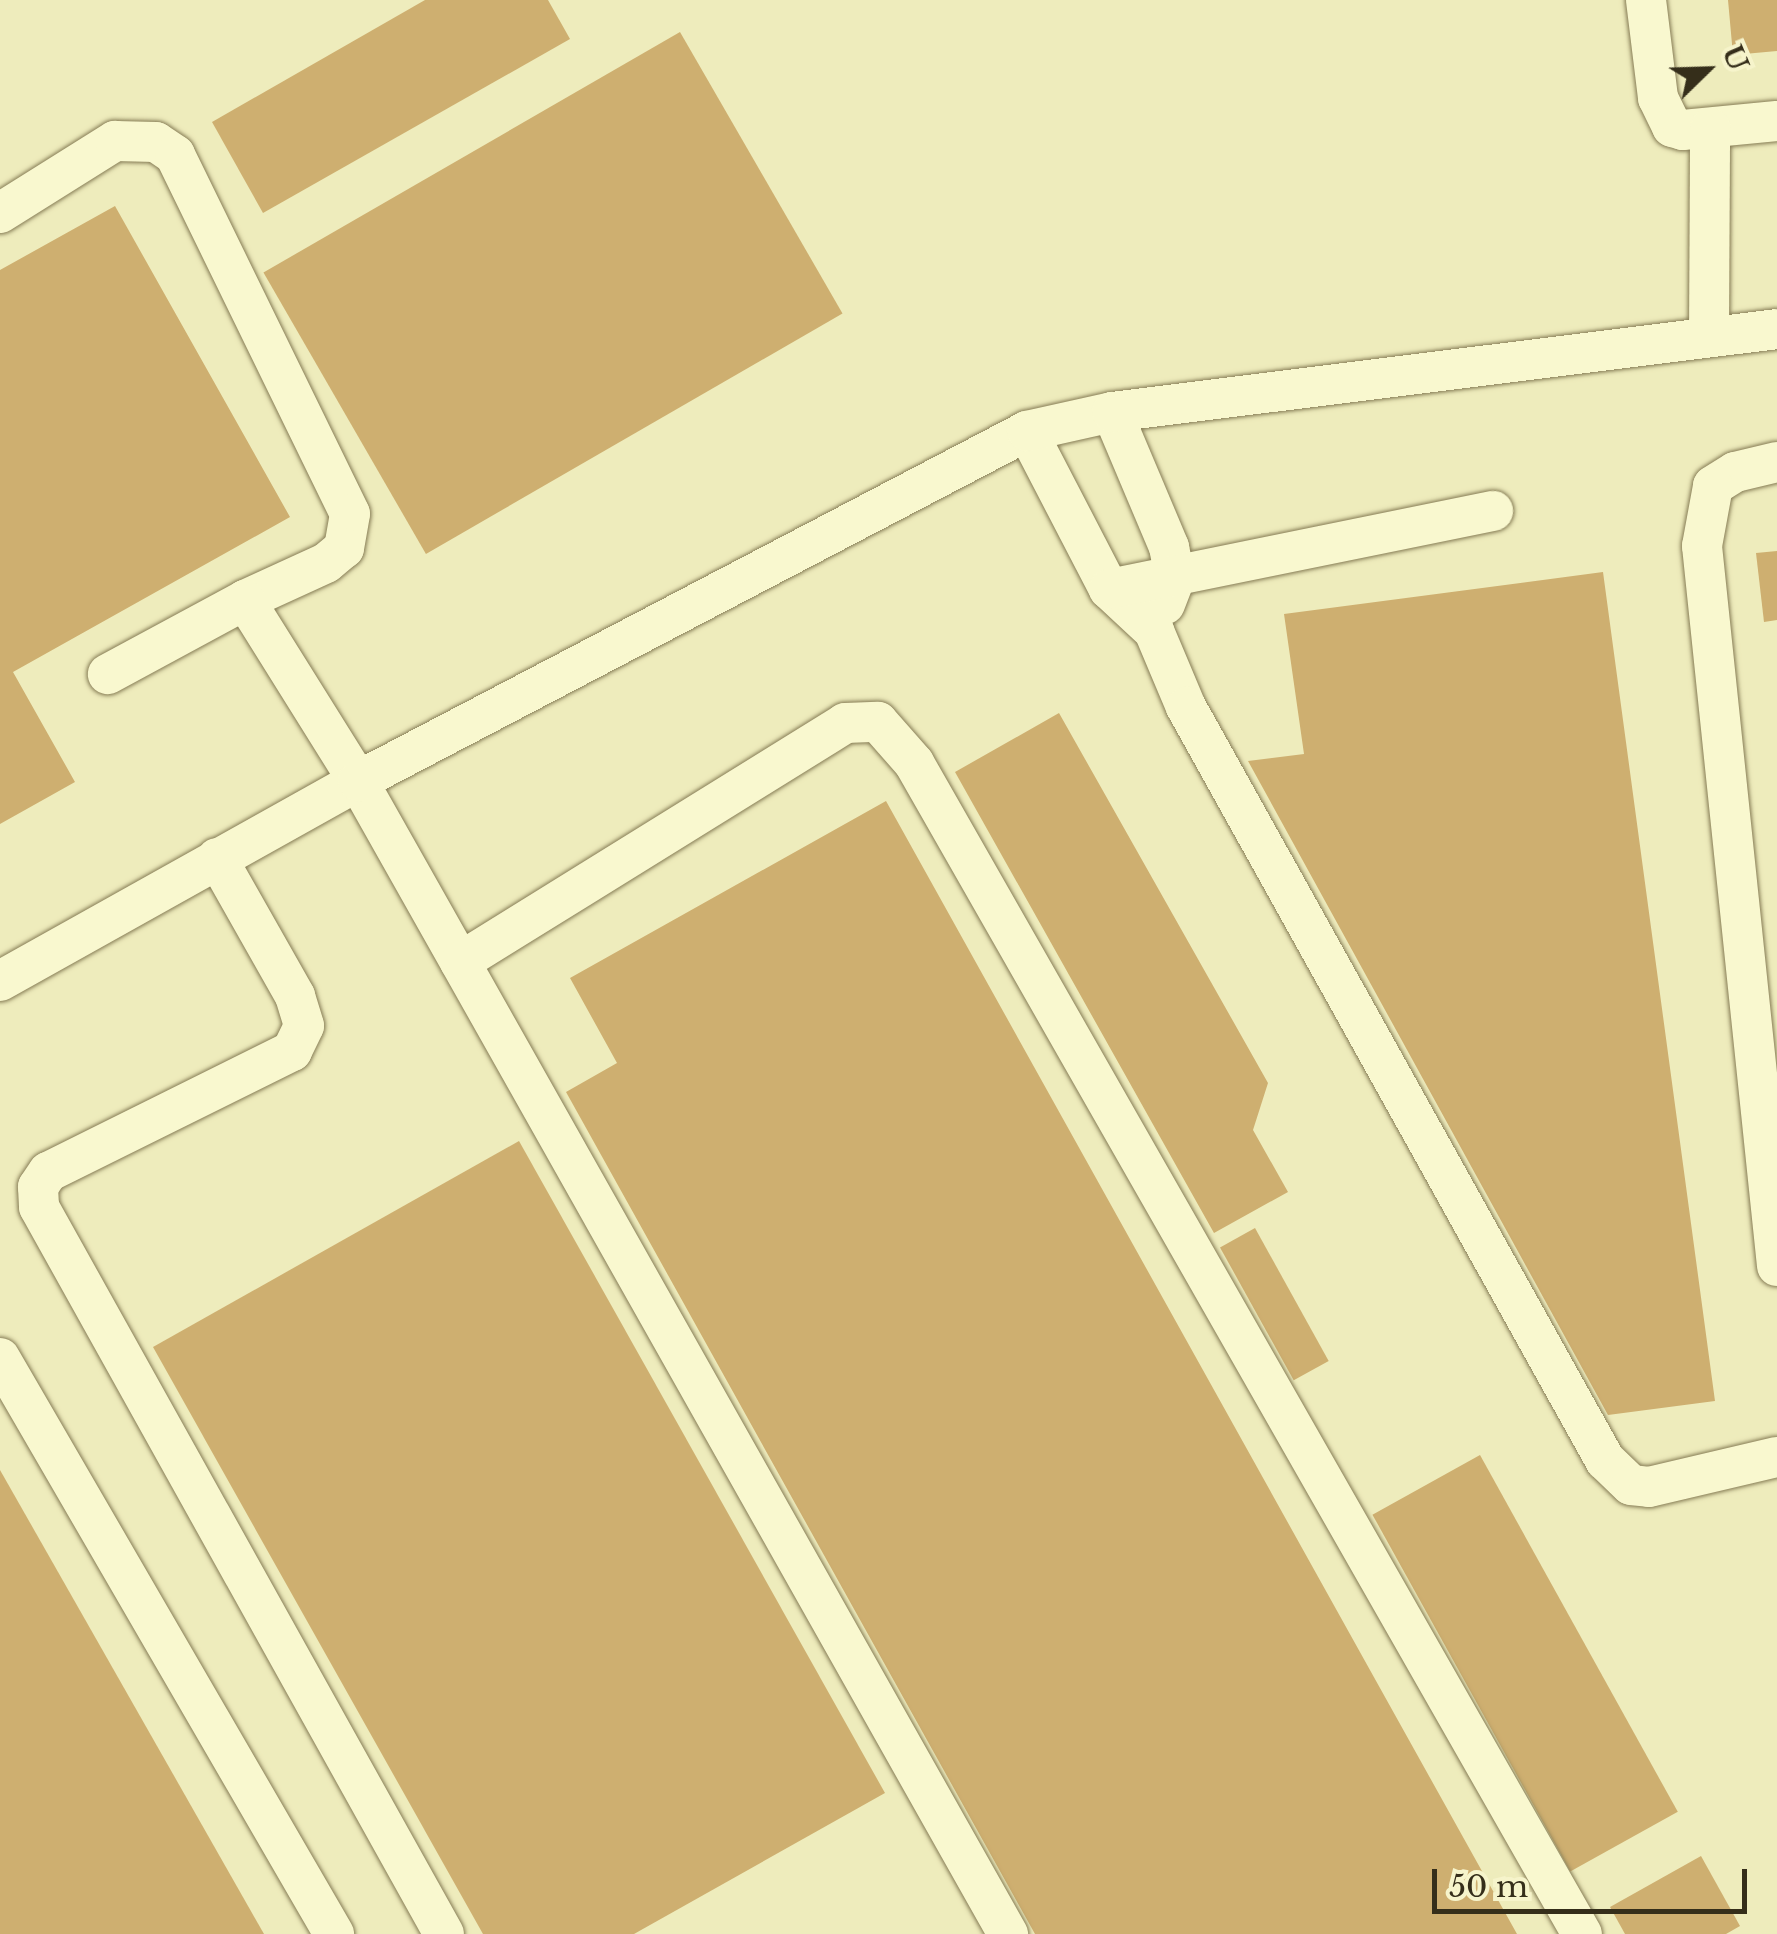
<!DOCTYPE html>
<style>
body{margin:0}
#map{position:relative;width:1777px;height:1934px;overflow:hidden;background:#eeecbc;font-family:"Libre Baskerville",serif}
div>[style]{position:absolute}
.building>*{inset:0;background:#ceaf70;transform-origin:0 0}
.roads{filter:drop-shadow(0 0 2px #867c55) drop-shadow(0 0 2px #867c55)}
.minor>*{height:40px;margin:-20px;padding:0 20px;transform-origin:20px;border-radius:20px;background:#f9f8cf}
span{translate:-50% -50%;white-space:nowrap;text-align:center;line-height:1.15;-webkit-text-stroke:9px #f6f4cb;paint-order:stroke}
.north{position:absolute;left:1657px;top:20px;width:100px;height:100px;-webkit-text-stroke:8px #f6f4cb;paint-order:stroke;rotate:67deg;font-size:28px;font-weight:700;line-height:40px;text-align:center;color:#352e1a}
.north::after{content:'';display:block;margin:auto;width:35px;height:45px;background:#352e1a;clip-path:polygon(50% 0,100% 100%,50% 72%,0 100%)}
.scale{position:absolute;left:1432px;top:1869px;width:315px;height:45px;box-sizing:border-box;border:5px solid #352e1a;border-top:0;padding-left:12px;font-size:30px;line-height:35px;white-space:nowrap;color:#352e1a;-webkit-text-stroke:8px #f6f4cb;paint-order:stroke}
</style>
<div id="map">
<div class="building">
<i style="clip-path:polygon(425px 0,548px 0,570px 39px,263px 213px,212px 122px)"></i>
<i style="clip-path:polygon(1728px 0,1777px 0,1777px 51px,1733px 55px)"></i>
<i style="left:680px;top:32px;width:325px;height:481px;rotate:60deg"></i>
<i style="clip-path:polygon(115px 206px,290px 517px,13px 672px,75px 782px,0 824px,0 270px)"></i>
<i style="clip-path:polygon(1777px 551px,1777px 620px,1764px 622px,1756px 553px)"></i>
<i style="clip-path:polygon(1603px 572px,1715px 1401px,1608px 1415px,1248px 761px,1304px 754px,1284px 614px)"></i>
<i style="clip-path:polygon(1059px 713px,1268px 1083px,1253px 1130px,1288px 1192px,1214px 1233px,955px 772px)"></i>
<i style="clip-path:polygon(886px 801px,1517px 1934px,1035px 1934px,566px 1092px,617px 1063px,570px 978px)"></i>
<i style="clip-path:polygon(519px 1141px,885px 1793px,634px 1934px,483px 1934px,153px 1347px)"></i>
<i style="left:1255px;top:1228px;width:152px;height:40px;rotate:61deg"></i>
<i style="left:1480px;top:1455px;width:408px;height:123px;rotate:61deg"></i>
<i style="clip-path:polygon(0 1470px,264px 1934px,0 1934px)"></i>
<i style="clip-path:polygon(1701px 1856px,1740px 1926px,1726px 1934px,1625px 1934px,1610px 1907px)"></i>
</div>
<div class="roads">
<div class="minor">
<i style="left:1646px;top:0;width:99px;rotate:83deg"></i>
<i style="left:1658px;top:98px;width:32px;rotate:64deg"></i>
<i style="left:1672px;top:127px;width:11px;rotate:15deg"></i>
<i style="left:1683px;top:130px;width:94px;rotate:-5.5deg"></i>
<i style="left:0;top:213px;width:136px;rotate:-32.1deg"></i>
<i style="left:115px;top:141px;width:41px;rotate:1.4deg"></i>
<i style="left:156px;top:142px;width:23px;rotate:34deg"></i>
<i style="left:175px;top:155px;width:399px;rotate:64deg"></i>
<i style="left:350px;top:514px;width:35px;rotate:100deg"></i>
<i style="left:344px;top:548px;width:23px;rotate:140deg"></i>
<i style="left:326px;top:563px;width:89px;rotate:155.4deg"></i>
<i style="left:245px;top:600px;width:156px;rotate:151.6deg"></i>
<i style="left:1709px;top:336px;width:208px;rotate:-89.7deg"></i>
<i style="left:1112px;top:412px;width:147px;rotate:67.1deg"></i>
<i style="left:1169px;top:547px;width:32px;rotate:79deg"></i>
<i style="left:1175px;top:578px;width:28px;rotate:111deg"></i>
<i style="left:1027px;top:431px;width:178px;rotate:62.6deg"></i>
<i style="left:1109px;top:589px;width:62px;rotate:43deg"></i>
<i style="left:1154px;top:631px;width:82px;rotate:67.2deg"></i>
<i style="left:1186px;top:707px;width:862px;rotate:60.91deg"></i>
<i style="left:1605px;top:1460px;width:36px;rotate:44deg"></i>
<i style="left:1631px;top:1485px;width:18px;rotate:6deg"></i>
<i style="left:1649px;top:1487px;width:131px;rotate:-13.2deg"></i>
<i style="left:1777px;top:462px;width:43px;rotate:166.6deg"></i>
<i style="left:1735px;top:472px;width:26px;rotate:148deg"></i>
<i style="left:1713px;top:486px;width:61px;rotate:100.4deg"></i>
<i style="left:1702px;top:546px;width:724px;rotate:84.05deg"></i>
<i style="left:1109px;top:589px;width:392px;rotate:-11.5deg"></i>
<i style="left:245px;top:600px;width:213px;rotate:58deg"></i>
<i style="left:358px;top:781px;width:1324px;rotate:60.59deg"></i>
<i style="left:217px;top:858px;width:159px;rotate:60.5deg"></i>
<i style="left:295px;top:996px;width:31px;rotate:73deg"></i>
<i style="left:304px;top:1026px;width:28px;rotate:116deg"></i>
<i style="left:292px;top:1051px;width:272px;rotate:153.6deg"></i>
<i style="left:48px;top:1172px;width:18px;rotate:124deg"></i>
<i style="left:38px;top:1187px;width:20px;rotate:87deg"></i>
<i style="left:39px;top:1207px;width:832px;rotate:60.88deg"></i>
<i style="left:460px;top:962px;width:453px;rotate:-31.8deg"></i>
<i style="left:845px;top:723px;width:33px;rotate:-2deg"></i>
<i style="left:878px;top:722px;width:55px;rotate:48.7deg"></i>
<i style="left:914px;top:763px;width:1348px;rotate:60.3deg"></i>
<i style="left:0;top:981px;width:410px;rotate:-29.2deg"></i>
<i style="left:358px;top:781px;width:755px;rotate:-27.62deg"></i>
<i style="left:1027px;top:431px;width:87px;rotate:-12.6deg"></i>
<i style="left:1112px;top:412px;width:670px;rotate:-7.11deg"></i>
<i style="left:0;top:1358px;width:666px;rotate:59.89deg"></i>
</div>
</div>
<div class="north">U</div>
<div class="scale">50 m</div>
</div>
